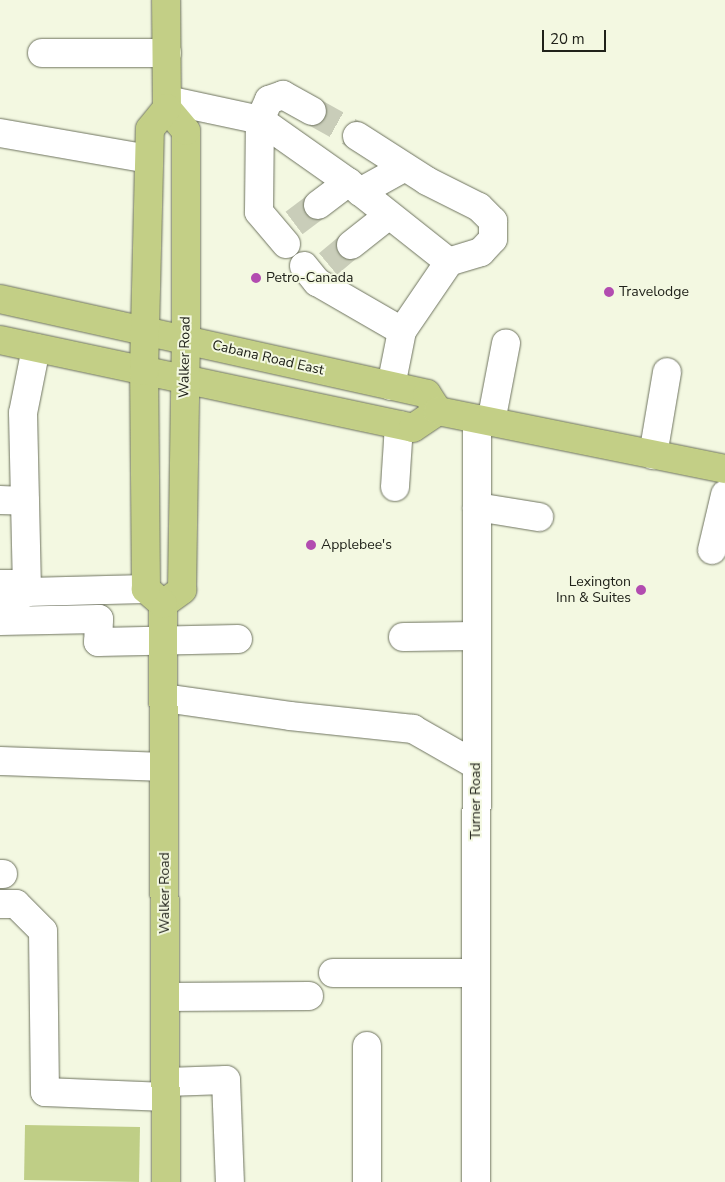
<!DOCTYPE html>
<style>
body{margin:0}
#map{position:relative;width:725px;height:1182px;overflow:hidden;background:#f3f8e1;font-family:"Nunito Sans",sans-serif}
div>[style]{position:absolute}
.green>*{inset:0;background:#bfce86;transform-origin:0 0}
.minor-tunnel>*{height:28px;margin-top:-14px;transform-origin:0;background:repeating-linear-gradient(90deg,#c9cdb9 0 28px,transparent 0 42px)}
.roads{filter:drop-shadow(0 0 1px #6e735f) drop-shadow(0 0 1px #6e735f)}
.minor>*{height:28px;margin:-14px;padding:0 14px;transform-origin:14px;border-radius:14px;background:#fff}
.major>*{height:28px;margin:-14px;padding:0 14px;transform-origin:14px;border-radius:14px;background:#c3cf86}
.dots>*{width:14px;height:14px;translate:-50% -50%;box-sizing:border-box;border:2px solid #f3f8e1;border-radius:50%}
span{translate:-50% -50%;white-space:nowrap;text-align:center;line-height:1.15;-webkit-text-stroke:4px #f3f8e1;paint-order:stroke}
.poi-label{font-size:14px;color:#20221a}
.left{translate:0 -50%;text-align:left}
.right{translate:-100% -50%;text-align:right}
.street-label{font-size:14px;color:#20221a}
.scale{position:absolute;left:542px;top:30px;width:64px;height:22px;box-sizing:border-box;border:2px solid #20221a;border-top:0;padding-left:6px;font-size:15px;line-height:18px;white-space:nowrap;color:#20221a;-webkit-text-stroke:4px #f3f8e1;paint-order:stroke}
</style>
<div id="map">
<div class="green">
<i style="left:140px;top:1127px;width:55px;height:115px;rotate:91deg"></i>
</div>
<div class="minor-tunnel">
<i style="left:312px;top:111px;width:51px;rotate:29.1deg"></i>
<i style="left:294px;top:223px;width:30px;rotate:-37deg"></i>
<i style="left:328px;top:264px;width:30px;rotate:-40deg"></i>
</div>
<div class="roads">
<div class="minor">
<i style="left:42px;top:53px;width:125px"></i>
<i style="left:167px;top:100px;width:95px;rotate:12.1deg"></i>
<i style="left:260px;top:120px;width:108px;rotate:35.2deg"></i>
<i style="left:348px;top:182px;width:129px;rotate:38.4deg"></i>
<i style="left:449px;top:262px;width:83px;rotate:124.3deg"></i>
<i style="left:402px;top:331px;width:56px;rotate:101.3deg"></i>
<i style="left:0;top:133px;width:151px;rotate:9.9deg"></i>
<i style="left:357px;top:136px;width:83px;rotate:32.7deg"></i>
<i style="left:427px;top:181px;width:58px;rotate:26.6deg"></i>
<i style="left:479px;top:207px;width:20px;rotate:45deg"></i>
<i style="left:493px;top:221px;width:18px;rotate:90deg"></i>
<i style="left:493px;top:239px;width:18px;rotate:133deg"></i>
<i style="left:481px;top:252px;width:34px;rotate:163deg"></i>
<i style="left:360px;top:192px;width:51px;rotate:-29.1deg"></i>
<i style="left:318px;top:205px;width:38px;rotate:-37deg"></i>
<i style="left:286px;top:244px;width:42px;rotate:-130.2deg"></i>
<i style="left:259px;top:212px;width:92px;rotate:-89.4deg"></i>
<i style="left:260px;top:120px;width:22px;rotate:-66deg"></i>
<i style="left:269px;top:100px;width:15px;rotate:-20deg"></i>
<i style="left:283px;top:95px;width:33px;rotate:29deg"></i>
<i style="left:351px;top:245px;width:48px;rotate:-38.3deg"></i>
<i style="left:304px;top:266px;width:21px;rotate:51deg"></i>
<i style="left:317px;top:282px;width:98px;rotate:30deg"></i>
<i style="left:36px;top:348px;width:66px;rotate:101.3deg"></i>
<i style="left:23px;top:413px;width:179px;rotate:88.7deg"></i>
<i style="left:27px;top:592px;width:119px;rotate:-1.4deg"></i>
<i style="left:491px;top:422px;width:80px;rotate:-79.2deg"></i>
<i style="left:653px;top:455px;width:84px;rotate:-80.4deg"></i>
<i style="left:395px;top:487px;width:62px;rotate:-86.3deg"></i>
<i style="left:0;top:500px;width:25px;rotate:2deg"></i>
<i style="left:477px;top:507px;width:63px;rotate:9.2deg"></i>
<i style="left:712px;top:550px;width:57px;rotate:-76.7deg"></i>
<i style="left:0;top:584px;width:18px"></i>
<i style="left:18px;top:584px;width:12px;rotate:42deg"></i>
<i style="left:27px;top:592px;width:14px;rotate:150deg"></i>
<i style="left:15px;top:599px;width:15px;rotate:180deg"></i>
<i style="left:0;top:621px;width:99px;rotate:-1.2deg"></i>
<i style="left:99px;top:619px;width:23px;rotate:92deg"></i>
<i style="left:98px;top:642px;width:140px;rotate:-1.2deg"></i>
<i style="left:403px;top:637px;width:73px;rotate:-0.8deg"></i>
<i style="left:164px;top:698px;width:127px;rotate:8.1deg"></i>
<i style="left:290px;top:716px;width:124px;rotate:6deg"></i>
<i style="left:413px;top:729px;width:73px;rotate:29.7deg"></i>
<i style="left:0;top:761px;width:164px;rotate:2.1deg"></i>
<i style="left:0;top:874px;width:3px"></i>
<i style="left:0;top:904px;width:16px"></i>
<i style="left:16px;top:904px;width:38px;rotate:45deg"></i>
<i style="left:43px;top:931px;width:161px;rotate:89.3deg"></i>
<i style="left:45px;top:1092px;width:121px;rotate:2.4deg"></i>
<i style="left:333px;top:973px;width:143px"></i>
<i style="left:165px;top:997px;width:144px;rotate:-0.4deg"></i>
<i style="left:166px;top:1082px;width:60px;rotate:-1.9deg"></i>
<i style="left:226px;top:1080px;width:102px;rotate:87.8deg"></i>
<i style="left:367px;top:1182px;width:136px;rotate:-90deg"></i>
<i style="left:476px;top:1182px;width:763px;rotate:-89.92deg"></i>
</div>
<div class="major">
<i style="left:0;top:299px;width:437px;rotate:12.5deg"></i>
<i style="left:427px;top:394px;width:20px;rotate:57deg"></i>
<i style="left:0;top:340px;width:422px;rotate:12deg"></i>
<i style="left:413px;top:428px;width:30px;rotate:-34deg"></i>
<i style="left:438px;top:411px;width:293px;rotate:11.4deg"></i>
<i style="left:163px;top:604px;width:24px;rotate:-36deg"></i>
<i style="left:182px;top:590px;width:251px;rotate:-89.1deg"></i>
<i style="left:186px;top:339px;width:208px;rotate:-90deg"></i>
<i style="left:186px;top:131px;width:30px;rotate:-130deg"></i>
<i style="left:167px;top:108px;width:108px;rotate:-90.5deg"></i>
<i style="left:166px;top:1182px;width:578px;rotate:-90.3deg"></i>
<i style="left:163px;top:604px;width:23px;rotate:-139deg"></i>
<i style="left:146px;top:589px;width:218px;rotate:-90.5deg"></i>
<i style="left:144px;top:371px;width:242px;rotate:-88.6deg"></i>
<i style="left:150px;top:129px;width:27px;rotate:-51deg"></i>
</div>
</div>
<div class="dots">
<i style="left:256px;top:278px;background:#b24cb0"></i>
<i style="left:609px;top:292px;background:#b24cb0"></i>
<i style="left:311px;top:545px;background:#b24cb0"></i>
<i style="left:641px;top:590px;background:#b24cb0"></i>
</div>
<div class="poi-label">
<span class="left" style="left:266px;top:278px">Petro-Canada</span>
<span class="left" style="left:619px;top:292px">Travelodge</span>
<span class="left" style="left:321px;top:545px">Applebee's</span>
<span class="right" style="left:631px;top:590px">Lexington<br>Inn &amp; Suites</span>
</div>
<div class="street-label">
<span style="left:185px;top:357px;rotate:-89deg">Walker Road</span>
<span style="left:268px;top:358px;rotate:13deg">Cabana Road East</span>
<span style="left:476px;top:801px;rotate:-90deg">Turner Road</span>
<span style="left:165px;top:893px;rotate:-90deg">Walker Road</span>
</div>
<div class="scale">20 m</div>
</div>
